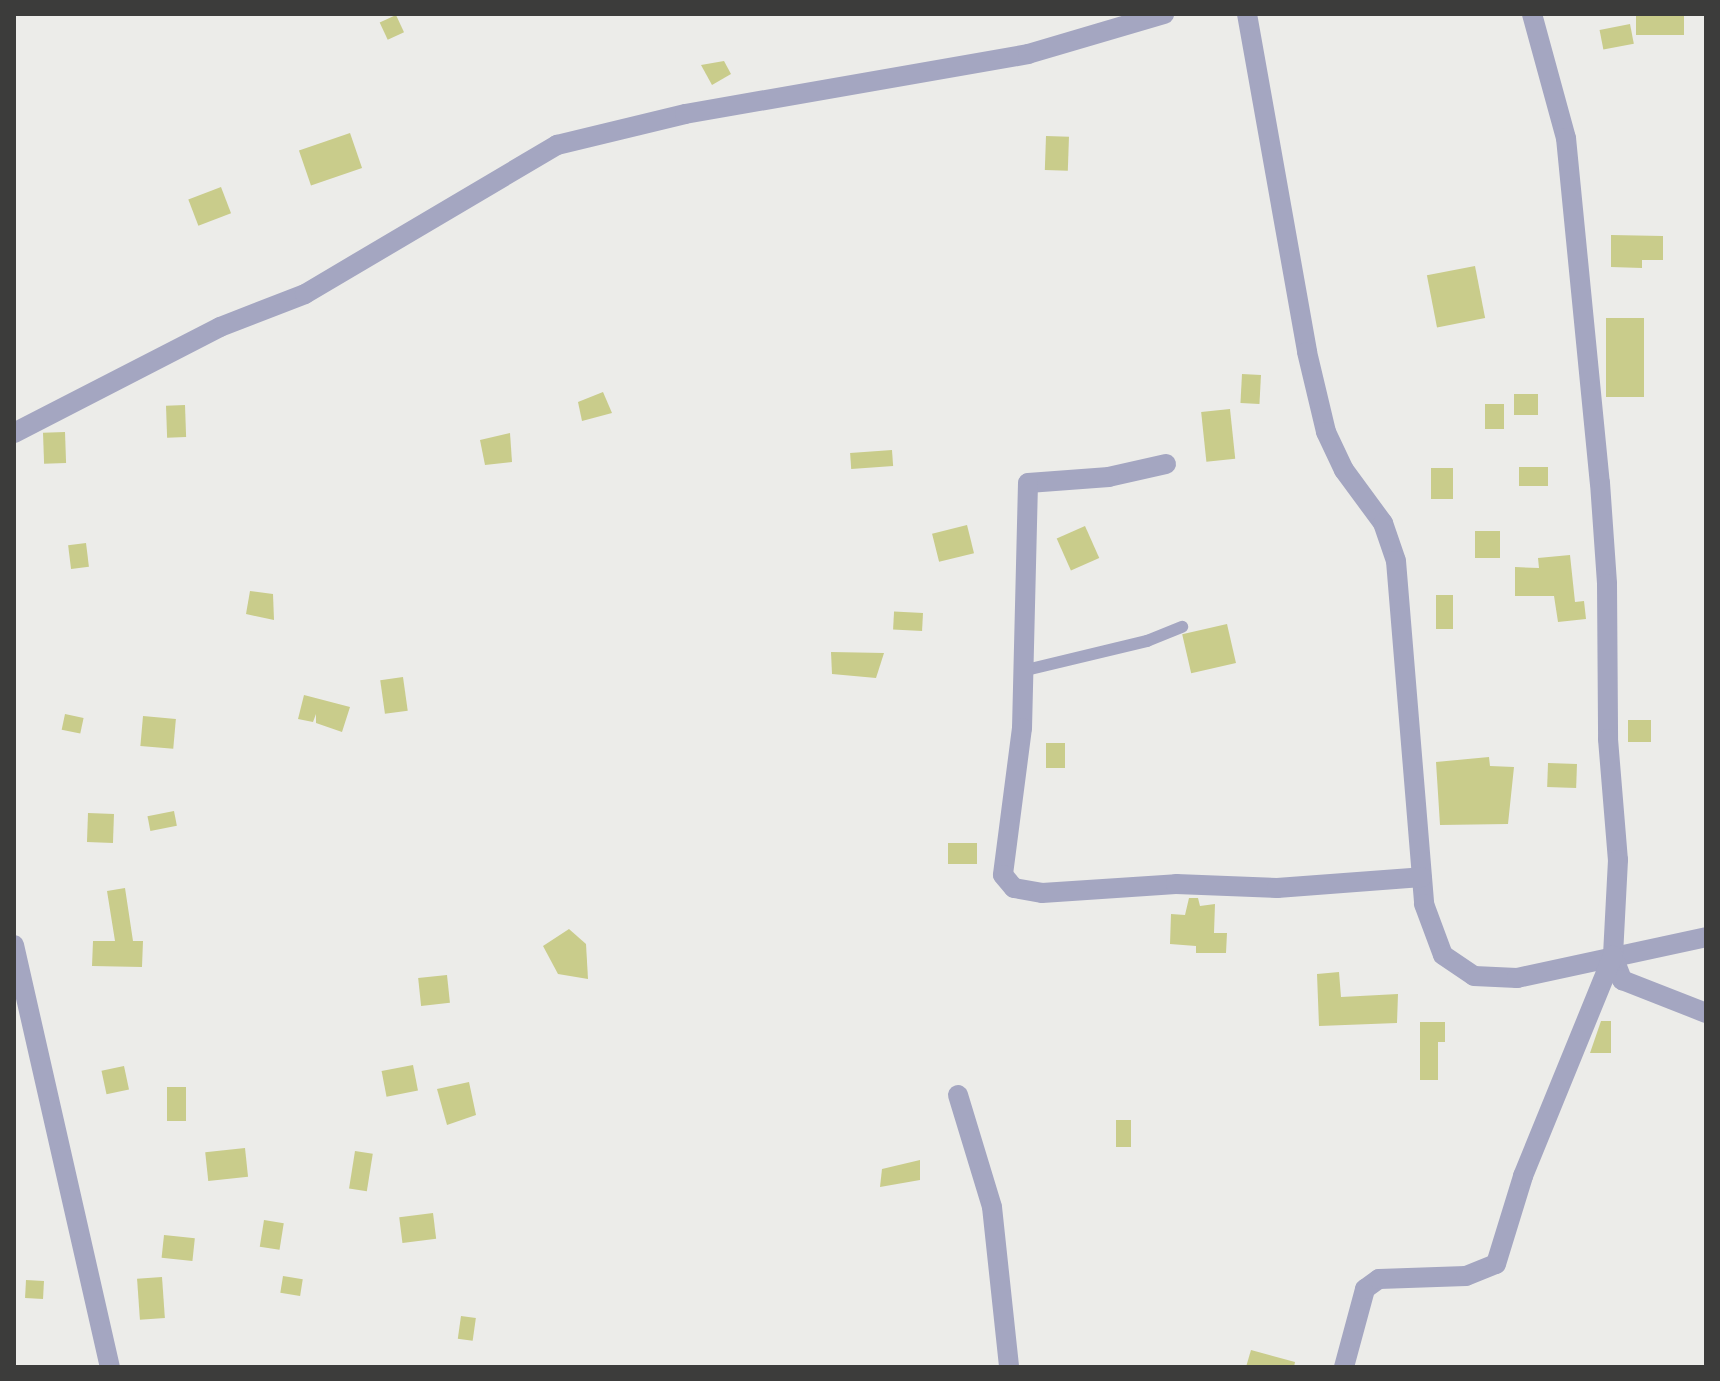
<!DOCTYPE html>
<style>
body{margin:0}
#map{position:relative;width:1720px;height:1381px;overflow:hidden;background:#ecece9;font-family:Literata,serif}
div>[style]{position:absolute}
.building>*{inset:0;background:#c9cc8b;transform-origin:0 0}
.service>*{height:12px;margin:-6px;padding:0 6px;transform-origin:6px;border-radius:6px;background:#a4a6c1}
.minor>*{height:20px;margin:-10px;padding:0 10px;transform-origin:10px;border-radius:10px;background:#a4a6c1}
span{translate:-50% -50%;white-space:nowrap;text-align:center;line-height:1.15;-webkit-text-stroke:6px #f9faf6;paint-order:stroke}
.frame{position:absolute;inset:0;border:16px solid #3c3c3b;pointer-events:none}
</style>
<div id="map">
<div class="building">
<i style="left:1636px;top:14px;width:48px;height:21px"></i>
<i style="left:396px;top:15px;width:19px;height:18px;rotate:65deg"></i>
<i style="left:1630px;top:24px;width:20px;height:31px;rotate:79deg"></i>
<i style="clip-path:polygon(724px 61px,731px 74px,712px 85px,701px 65px)"></i>
<i style="left:350px;top:133px;width:37px;height:54px;rotate:71deg"></i>
<i style="left:1046px;top:136px;width:23px;height:34px;rotate:2deg"></i>
<i style="left:221px;top:187px;width:28px;height:35px;rotate:69deg"></i>
<i style="clip-path:polygon(1611px 235px,1663px 236px,1663px 260px,1642px 260px,1642px 268px,1611px 267px)"></i>
<i style="left:1475px;top:266px;width:53px;height:49px;rotate:79deg"></i>
<i style="left:1606px;top:318px;width:38px;height:79px"></i>
<i style="left:1242px;top:374px;width:19px;height:29px;rotate:3deg"></i>
<i style="clip-path:polygon(603px 392px,612px 413px,582px 421px,578px 402px)"></i>
<i style="left:1514px;top:394px;width:24px;height:21px"></i>
<i style="left:1485px;top:404px;width:19px;height:25px"></i>
<i style="left:185px;top:405px;width:32px;height:19px;rotate:88deg"></i>
<i style="left:1230px;top:409px;width:50px;height:29px;rotate:84deg"></i>
<i style="left:65px;top:432px;width:31px;height:22px;rotate:88deg"></i>
<i style="clip-path:polygon(510px 433px,512px 462px,485px 465px,480px 440px)"></i>
<i style="left:892px;top:450px;width:16px;height:42px;rotate:86deg"></i>
<i style="left:1519px;top:467px;width:29px;height:19px"></i>
<i style="left:1431px;top:468px;width:22px;height:31px"></i>
<i style="left:967px;top:525px;width:29px;height:36px;rotate:76deg"></i>
<i style="left:1085px;top:526px;width:35px;height:31px;rotate:66deg"></i>
<i style="left:1475px;top:531px;width:25px;height:27px"></i>
<i style="left:86px;top:543px;width:24px;height:18px;rotate:83deg"></i>
<i style="clip-path:polygon(1570px 555px,1575px 602px,1584px 601px,1586px 619px,1558px 622px,1554px 596px,1515px 596px,1515px 567px,1539px 568px,1538px 558px)"></i>
<i style="clip-path:polygon(250px 591px,273px 594px,274px 620px,246px 614px)"></i>
<i style="left:1436px;top:595px;width:17px;height:34px"></i>
<i style="left:923px;top:613px;width:18px;height:29px;rotate:93deg"></i>
<i style="left:1227px;top:624px;width:40px;height:46px;rotate:77deg"></i>
<i style="clip-path:polygon(831px 652px,884px 653px,876px 678px,832px 674px)"></i>
<i style="left:403px;top:677px;width:34px;height:23px;rotate:82deg"></i>
<i style="clip-path:polygon(304px 695px,350px 707px,342px 732px,316px 723px,316px 714px,313px 722px,298px 719px)"></i>
<i style="left:65px;top:714px;width:19px;height:16px;rotate:12deg"></i>
<i style="left:143px;top:716px;width:33px;height:30px;rotate:5deg"></i>
<i style="left:1628px;top:720px;width:23px;height:22px"></i>
<i style="left:1046px;top:743px;width:19px;height:25px"></i>
<i style="clip-path:polygon(1489px 757px,1490px 766px,1514px 767px,1508px 824px,1440px 825px,1436px 762px)"></i>
<i style="left:1548px;top:763px;width:29px;height:24px;rotate:2deg"></i>
<i style="left:174px;top:811px;width:15px;height:27px;rotate:79deg"></i>
<i style="left:88px;top:813px;width:26px;height:29px;rotate:2deg"></i>
<i style="left:948px;top:843px;width:29px;height:21px"></i>
<i style="clip-path:polygon(125px 888px,133px 941px,143px 941px,142px 967px,92px 966px,93px 941px,115px 941px,107px 891px)"></i>
<i style="clip-path:polygon(1189px 898px,1198px 898px,1200px 906px,1215px 904px,1214px 933px,1227px 933px,1226px 953px,1196px 953px,1196px 946px,1170px 944px,1171px 914px,1185px 915px)"></i>
<i style="clip-path:polygon(569px 929px,586px 944px,588px 979px,558px 974px,543px 946px)"></i>
<i style="clip-path:polygon(1339px 972px,1341px 997px,1398px 994px,1397px 1023px,1319px 1026px,1317px 974px)"></i>
<i style="left:447px;top:975px;width:28px;height:29px;rotate:84deg"></i>
<i style="clip-path:polygon(1601px 1021px,1611px 1021px,1611px 1053px,1590px 1053px)"></i>
<i style="clip-path:polygon(1420px 1022px,1445px 1022px,1445px 1042px,1438px 1042px,1438px 1080px,1420px 1080px)"></i>
<i style="left:413px;top:1065px;width:26px;height:32px;rotate:79deg"></i>
<i style="left:124px;top:1066px;width:24px;height:23px;rotate:78deg"></i>
<i style="clip-path:polygon(469px 1082px,476px 1115px,447px 1125px,437px 1089px)"></i>
<i style="left:167px;top:1087px;width:19px;height:34px"></i>
<i style="left:1116px;top:1120px;width:15px;height:27px"></i>
<i style="left:245px;top:1148px;width:29px;height:40px;rotate:84deg"></i>
<i style="left:355px;top:1151px;width:18px;height:38px;rotate:9deg"></i>
<i style="clip-path:polygon(920px 1160px,920px 1180px,880px 1187px,882px 1169px)"></i>
<i style="left:433px;top:1213px;width:26px;height:34px;rotate:83deg"></i>
<i style="left:264px;top:1220px;width:20px;height:27px;rotate:9deg"></i>
<i style="left:164px;top:1235px;width:31px;height:23px;rotate:6deg"></i>
<i style="left:283px;top:1276px;width:20px;height:17px;rotate:9deg"></i>
<i style="left:162px;top:1277px;width:41px;height:25px;rotate:86deg"></i>
<i style="left:26px;top:1280px;width:18px;height:18px;rotate:3deg"></i>
<i style="left:461px;top:1316px;width:15px;height:23px;rotate:8deg"></i>
<i style="clip-path:polygon(1251px 1350px,1295px 1362px,1294px 1367px,1246px 1367px)"></i>
</div>
<div class="service">
<i style="left:1022px;top:671px;width:129px;rotate:-13.5deg"></i>
<i style="left:1147px;top:641px;width:38px;rotate:-22deg"></i>
</div>
<div class="minor">
<i style="left:1247px;top:14px;width:343px;rotate:79.9deg"></i>
<i style="left:1307px;top:352px;width:82px;rotate:76.6deg"></i>
<i style="left:1326px;top:432px;width:42px;rotate:64.7deg"></i>
<i style="left:1344px;top:470px;width:66px;rotate:53.7deg"></i>
<i style="left:1383px;top:523px;width:40px;rotate:71.1deg"></i>
<i style="left:1396px;top:561px;width:344px;rotate:85.3deg"></i>
<i style="left:1424px;top:904px;width:54px;rotate:69.6deg"></i>
<i style="left:1443px;top:955px;width:37px;rotate:34deg"></i>
<i style="left:1474px;top:976px;width:43px;rotate:2.7deg"></i>
<i style="left:1517px;top:978px;width:193px;rotate:-12.2deg"></i>
<i style="left:1532px;top:14px;width:129px;rotate:74.7deg"></i>
<i style="left:1566px;top:138px;width:347px;rotate:84.4deg"></i>
<i style="left:1600px;top:483px;width:101px;rotate:86deg"></i>
<i style="left:1607px;top:584px;width:155px;rotate:89.6deg"></i>
<i style="left:1608px;top:739px;width:121px;rotate:85.3deg"></i>
<i style="left:1618px;top:860px;width:96px;rotate:93deg"></i>
<i style="left:1613px;top:956px;width:26px;rotate:69deg"></i>
<i style="left:1622px;top:980px;width:90px;rotate:21.4deg"></i>
<i style="left:14px;top:433px;width:232px;rotate:-27.2deg"></i>
<i style="left:220px;top:327px;width:91px;rotate:-21.2deg"></i>
<i style="left:305px;top:294px;width:293px;rotate:-30.6deg"></i>
<i style="left:557px;top:145px;width:132px;rotate:-13.6deg"></i>
<i style="left:685px;top:114px;width:348px;rotate:-9.9deg"></i>
<i style="left:1028px;top:54px;width:142px;rotate:-16.4deg"></i>
<i style="left:1166px;top:464px;width:58px;rotate:167.2deg"></i>
<i style="left:1109px;top:477px;width:81px;rotate:175.8deg"></i>
<i style="left:1028px;top:483px;width:245px;rotate:91.4deg"></i>
<i style="left:1022px;top:728px;width:148px;rotate:97.4deg"></i>
<i style="left:1003px;top:875px;width:17px;rotate:50deg"></i>
<i style="left:1014px;top:888px;width:28px;rotate:10deg"></i>
<i style="left:1042px;top:893px;width:134px;rotate:-3.8deg"></i>
<i style="left:1176px;top:884px;width:101px;rotate:2.3deg"></i>
<i style="left:1277px;top:888px;width:145px;rotate:-4.3deg"></i>
<i style="left:14px;top:945px;width:433px;rotate:77.2deg"></i>
<i style="left:958px;top:1095px;width:117px;rotate:73.1deg"></i>
<i style="left:992px;top:1207px;width:161px;rotate:83.9deg"></i>
<i style="left:1344px;top:1367px;width:81px;rotate:-74.9deg"></i>
<i style="left:1365px;top:1289px;width:17px;rotate:-36deg"></i>
<i style="left:1379px;top:1279px;width:87px;rotate:-2deg"></i>
<i style="left:1466px;top:1276px;width:32px;rotate:-22deg"></i>
<i style="left:1496px;top:1264px;width:92px;rotate:-72.9deg"></i>
<i style="left:1523px;top:1176px;width:238px;rotate:-67.8deg"></i>
</div>
<div class="frame"></div>
</div>
